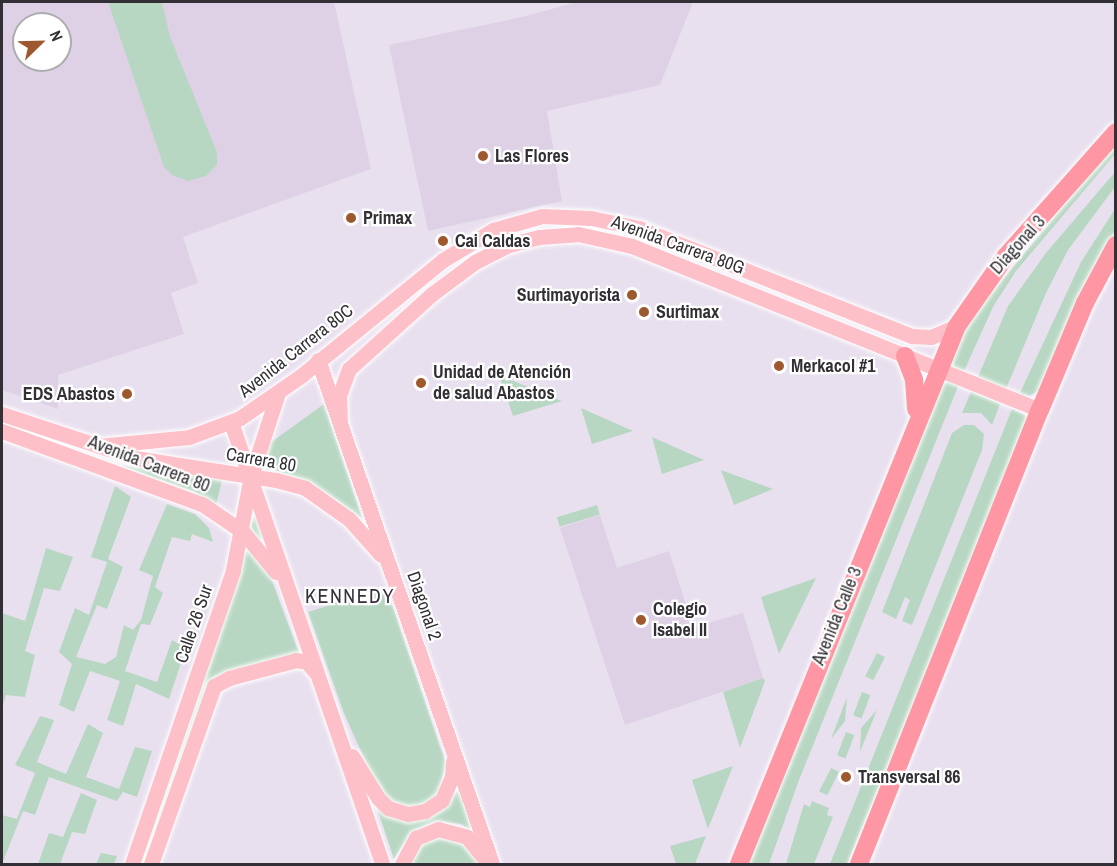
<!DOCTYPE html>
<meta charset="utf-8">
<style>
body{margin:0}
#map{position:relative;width:1117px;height:866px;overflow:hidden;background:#e9e0ef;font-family:"Archivo Narrow",sans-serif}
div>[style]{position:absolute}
.built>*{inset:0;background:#ded1e6}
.green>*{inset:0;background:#b8d7c3;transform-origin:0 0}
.roads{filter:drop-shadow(0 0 2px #fff) drop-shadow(0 0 2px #fff)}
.major>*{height:15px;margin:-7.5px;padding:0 7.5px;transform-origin:7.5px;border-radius:7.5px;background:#fec0c8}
.highway>*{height:18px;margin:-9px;padding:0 9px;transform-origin:9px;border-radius:9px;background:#fe96a3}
.dots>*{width:16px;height:16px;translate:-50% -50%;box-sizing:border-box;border:3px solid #fff;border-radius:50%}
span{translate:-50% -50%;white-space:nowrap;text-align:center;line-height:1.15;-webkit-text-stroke:4.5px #fff;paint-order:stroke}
.poi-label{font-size:18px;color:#333035;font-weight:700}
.left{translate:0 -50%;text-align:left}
.right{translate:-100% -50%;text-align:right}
.street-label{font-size:18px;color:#333035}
.neighbourhood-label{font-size:20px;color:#362f3a;letter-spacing:1.5px}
.frame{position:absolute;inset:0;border:3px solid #333035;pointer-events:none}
.north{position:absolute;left:12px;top:12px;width:60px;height:60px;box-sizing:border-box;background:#fff;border:2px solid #adacae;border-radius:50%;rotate:67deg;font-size:16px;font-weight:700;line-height:24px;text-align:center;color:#333035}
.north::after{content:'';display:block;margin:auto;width:21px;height:27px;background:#9e582e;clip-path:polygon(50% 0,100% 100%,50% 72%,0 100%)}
</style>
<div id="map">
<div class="built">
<i style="clip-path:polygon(evenodd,2px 2px,334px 2px,371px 169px,183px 237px,198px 283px,171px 293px,184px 334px,58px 375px,58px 409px,2px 390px,2px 2px,24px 24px,60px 24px,60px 60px,24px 60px,24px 24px)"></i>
<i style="clip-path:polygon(577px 2px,693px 2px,660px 85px,547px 111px,562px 201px,428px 231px,389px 45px,526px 16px)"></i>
<i style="clip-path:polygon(600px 515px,617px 568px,669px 551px,693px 627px,743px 613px,763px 678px,625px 725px,560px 528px)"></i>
</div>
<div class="green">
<i style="clip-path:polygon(108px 2px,162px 2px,170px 37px,217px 152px,217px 165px,206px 176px,188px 181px,172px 175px,164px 167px)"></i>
<i style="clip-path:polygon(1115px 144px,1115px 154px,1016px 271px,994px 305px,964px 371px,948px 365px,971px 318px)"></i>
<i style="clip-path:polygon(1115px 172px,1115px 187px,1068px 250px,1046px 293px,1006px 389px,978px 377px,1008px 306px,1046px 253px)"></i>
<i style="clip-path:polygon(1115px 209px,1115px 230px,1040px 390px,1029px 396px,1019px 395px,1081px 262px)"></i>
<i style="clip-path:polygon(499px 375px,562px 401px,513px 416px)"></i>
<i style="clip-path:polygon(941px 377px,959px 384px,799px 780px,769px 864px,747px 864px)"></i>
<i style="clip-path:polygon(971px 392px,1000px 404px,992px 425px,981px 413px,962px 413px)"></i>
<i style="clip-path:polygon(324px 404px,362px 518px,311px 482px,263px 466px,266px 446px)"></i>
<i style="clip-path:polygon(581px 408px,633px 431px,592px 444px)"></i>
<i style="clip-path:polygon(1012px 409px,1028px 417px,969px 567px,847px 864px,830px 864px)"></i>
<i style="clip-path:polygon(964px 425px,974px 425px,984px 434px,982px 450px,912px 625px,902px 621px,910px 600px,905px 597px,896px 619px,882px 612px,952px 433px)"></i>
<i style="clip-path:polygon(652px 437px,704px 460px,662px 474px)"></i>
<i style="clip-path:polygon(119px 465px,222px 479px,216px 506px,193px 491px)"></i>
<i style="clip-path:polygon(721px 470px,773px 489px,734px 505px)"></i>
<i style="clip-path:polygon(115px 486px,131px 497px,108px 559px,123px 567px,107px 609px,97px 605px,76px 657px,105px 664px,116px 657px,124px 625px,133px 630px,141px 620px,153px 576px,139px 570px,167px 504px,195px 514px,209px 528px,213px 542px,192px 534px,190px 541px,172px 537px,155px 587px,163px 593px,150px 625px,141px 624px,125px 671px,157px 682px,172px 640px,186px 648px,169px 699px,136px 684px,123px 726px,107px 720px,120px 681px,90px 671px,74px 712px,59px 705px,72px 664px,59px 652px,75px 608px,89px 615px,107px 562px,91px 557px)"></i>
<i style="left:597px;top:505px;width:10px;height:42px;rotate:73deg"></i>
<i style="clip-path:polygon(257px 508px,270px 551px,250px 529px)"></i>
<i style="clip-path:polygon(246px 546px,269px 573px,299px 653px,220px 676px,146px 864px,139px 864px)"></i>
<i style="clip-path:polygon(46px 548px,73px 557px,60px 591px,44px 588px,25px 651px,35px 655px,25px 697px,6px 695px,2px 708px,2px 613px,25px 621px)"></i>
<i style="clip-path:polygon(816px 578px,779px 654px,761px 597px)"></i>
<i style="clip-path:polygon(386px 587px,446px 764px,437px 796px,414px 809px,389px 801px,377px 787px,343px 711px,308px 612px)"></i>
<i style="left:877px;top:653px;width:9px;height:26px;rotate:27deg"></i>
<i style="clip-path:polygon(763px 678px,765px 681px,740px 748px,723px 692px)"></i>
<i style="left:862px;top:692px;width:9px;height:25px;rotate:21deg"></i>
<i style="clip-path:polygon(847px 697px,845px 721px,831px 739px)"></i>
<i style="clip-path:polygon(877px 710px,860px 752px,861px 728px)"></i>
<i style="clip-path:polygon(40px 716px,54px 720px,37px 762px,66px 774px,88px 724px,103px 733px,86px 777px,119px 789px,135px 747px,152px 751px,137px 797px,123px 792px,117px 801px,49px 777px,35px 815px,23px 811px,2px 864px,2px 815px,17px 819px,35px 773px,15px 765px)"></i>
<i style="left:846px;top:732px;width:9px;height:25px;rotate:21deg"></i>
<i style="clip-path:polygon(733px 766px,708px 829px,692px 780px)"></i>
<i style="left:831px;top:768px;width:9px;height:26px;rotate:27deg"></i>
<i style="clip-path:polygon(461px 786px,476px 835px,461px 824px,436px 821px,411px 832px,394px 859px,375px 802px,383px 810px,446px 805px)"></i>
<i style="clip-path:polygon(81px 793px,97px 800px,85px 834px,72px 832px,60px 864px,38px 864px,49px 833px,63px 837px)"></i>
<i style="clip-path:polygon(812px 801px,829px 808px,827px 815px,833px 817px,814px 864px,786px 864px,804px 804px,810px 807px)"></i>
<i style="clip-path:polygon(437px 835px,460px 839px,481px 864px,406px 864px,416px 845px)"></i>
<i style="clip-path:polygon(706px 836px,695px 864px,676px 864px,670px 846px)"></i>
<i style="clip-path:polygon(101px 853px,117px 856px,114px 864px,96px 864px)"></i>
</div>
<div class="roads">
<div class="major">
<i style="left:318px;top:360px;width:533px;rotate:70.95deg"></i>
<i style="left:2px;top:414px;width:140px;rotate:18.3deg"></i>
<i style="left:135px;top:458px;width:143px;rotate:8.9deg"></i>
<i style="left:276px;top:480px;width:30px;rotate:15deg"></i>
<i style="left:305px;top:488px;width:54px;rotate:35.2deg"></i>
<i style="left:349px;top:519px;width:48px;rotate:48.4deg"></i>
<i style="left:231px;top:422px;width:467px;rotate:71.1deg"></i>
<i style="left:340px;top:424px;width:28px;rotate:-92deg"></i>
<i style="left:339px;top:396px;width:29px;rotate:-70deg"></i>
<i style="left:349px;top:369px;width:112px;rotate:-42.1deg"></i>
<i style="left:432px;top:294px;width:54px;rotate:-36.7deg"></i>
<i style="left:475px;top:262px;width:38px;rotate:-27deg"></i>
<i style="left:509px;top:245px;width:31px;rotate:-15deg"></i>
<i style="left:539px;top:237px;width:39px;rotate:-4deg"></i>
<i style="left:578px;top:234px;width:55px;rotate:12.5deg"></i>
<i style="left:632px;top:246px;width:440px;rotate:21.9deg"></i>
<i style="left:2px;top:431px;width:213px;rotate:20.1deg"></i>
<i style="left:202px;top:504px;width:50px;rotate:34.3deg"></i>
<i style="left:243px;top:532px;width:52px;rotate:50.5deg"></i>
<i style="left:98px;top:446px;width:91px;rotate:-5.6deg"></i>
<i style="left:189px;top:437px;width:54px;rotate:-20.4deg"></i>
<i style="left:240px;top:418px;width:75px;rotate:-34.7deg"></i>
<i style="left:302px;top:375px;width:182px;rotate:-39.2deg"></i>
<i style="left:443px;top:260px;width:58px;rotate:-31deg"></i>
<i style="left:493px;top:230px;width:51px;rotate:-15.9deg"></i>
<i style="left:542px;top:216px;width:49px;rotate:2.3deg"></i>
<i style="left:591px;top:218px;width:49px;rotate:11.8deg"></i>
<i style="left:639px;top:228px;width:294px;rotate:21.6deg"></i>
<i style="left:912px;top:336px;width:19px;rotate:3deg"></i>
<i style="left:931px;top:337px;width:28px;rotate:-23deg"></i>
<i style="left:352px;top:756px;width:49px;rotate:58.2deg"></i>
<i style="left:378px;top:798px;width:14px;rotate:45deg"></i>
<i style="left:388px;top:808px;width:21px;rotate:17deg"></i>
<i style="left:408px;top:814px;width:17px;rotate:-10deg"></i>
<i style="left:425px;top:811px;width:20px;rotate:-33deg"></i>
<i style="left:442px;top:800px;width:25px;rotate:-67deg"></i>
<i style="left:452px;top:777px;width:16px;rotate:-86deg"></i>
<i style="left:132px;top:864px;width:311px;rotate:-71deg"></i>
<i style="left:233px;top:570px;width:96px;rotate:-79.2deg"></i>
<i style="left:251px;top:476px;width:87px;rotate:-72deg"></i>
<i style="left:151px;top:864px;width:189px;rotate:-70.5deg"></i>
<i style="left:214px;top:686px;width:17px;rotate:-28deg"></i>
<i style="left:229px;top:678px;width:69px;rotate:-15deg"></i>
<i style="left:296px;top:660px;width:11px;rotate:10deg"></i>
<i style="left:307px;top:662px;width:13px;rotate:51deg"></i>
<i style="left:402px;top:864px;width:30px;rotate:-62deg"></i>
<i style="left:416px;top:838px;width:24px;rotate:-22deg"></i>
<i style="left:438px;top:829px;width:30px;rotate:15deg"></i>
<i style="left:467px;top:837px;width:28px;rotate:51deg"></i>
</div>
<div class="highway">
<i style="left:905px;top:356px;width:26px;rotate:69deg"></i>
<i style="left:914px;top:380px;width:29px;rotate:86deg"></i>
<i style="left:739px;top:864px;width:580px;rotate:-67.94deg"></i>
<i style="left:957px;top:326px;width:85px;rotate:-55deg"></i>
<i style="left:1006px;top:256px;width:166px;rotate:-48.4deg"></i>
<i style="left:859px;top:864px;width:489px;rotate:-68.3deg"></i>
<i style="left:1040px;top:410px;width:116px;rotate:-67.2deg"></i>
<i style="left:1085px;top:303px;width:66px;rotate:-61.9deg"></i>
</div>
</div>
<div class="dots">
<i style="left:483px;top:156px;background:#9e582e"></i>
<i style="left:351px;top:218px;background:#9e582e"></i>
<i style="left:443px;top:241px;background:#9e582e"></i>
<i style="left:632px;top:295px;background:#9e582e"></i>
<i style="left:644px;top:312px;background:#9e582e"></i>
<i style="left:779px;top:366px;background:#9e582e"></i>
<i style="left:421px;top:383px;background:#9e582e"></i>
<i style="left:127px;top:394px;background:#9e582e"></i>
<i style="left:641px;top:620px;background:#9e582e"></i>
<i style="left:846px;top:777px;background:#9e582e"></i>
</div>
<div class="poi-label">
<span class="left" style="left:495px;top:156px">Las Flores</span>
<span class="left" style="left:363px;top:218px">Primax</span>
<span class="left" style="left:455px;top:241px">Cai Caldas</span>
<span class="right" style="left:620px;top:295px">Surtimayorista</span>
<span class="left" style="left:656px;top:312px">Surtimax</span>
<span class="left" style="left:791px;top:366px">Merkacol #1</span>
<span class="left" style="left:433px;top:383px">Unidad de Atención<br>de salud Abastos</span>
<span class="right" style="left:115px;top:394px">EDS Abastos</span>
<span class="left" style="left:653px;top:620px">Colegio<br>Isabel II</span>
<span class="left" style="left:858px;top:777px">Transversal 86</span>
</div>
<div class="street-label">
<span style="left:678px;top:245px;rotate:20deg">Avenida Carrera 80G</span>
<span style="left:1018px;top:245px;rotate:-48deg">Diagonal 3</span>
<span style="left:296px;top:351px;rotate:-38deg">Avenida Carrera 80C</span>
<span style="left:261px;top:460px;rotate:10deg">Carrera 80</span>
<span style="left:149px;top:464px;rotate:21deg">Avenida Carrera 80</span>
<span style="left:424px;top:606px;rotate:71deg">Diagonal 2</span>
<span style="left:837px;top:616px;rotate:-68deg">Avenida Calle 3</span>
<span style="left:194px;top:624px;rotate:-71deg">Calle 26 Sur</span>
</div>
<div class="neighbourhood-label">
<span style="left:350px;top:595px">KENNEDY</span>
</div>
<div class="frame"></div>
<div class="north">N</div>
</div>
